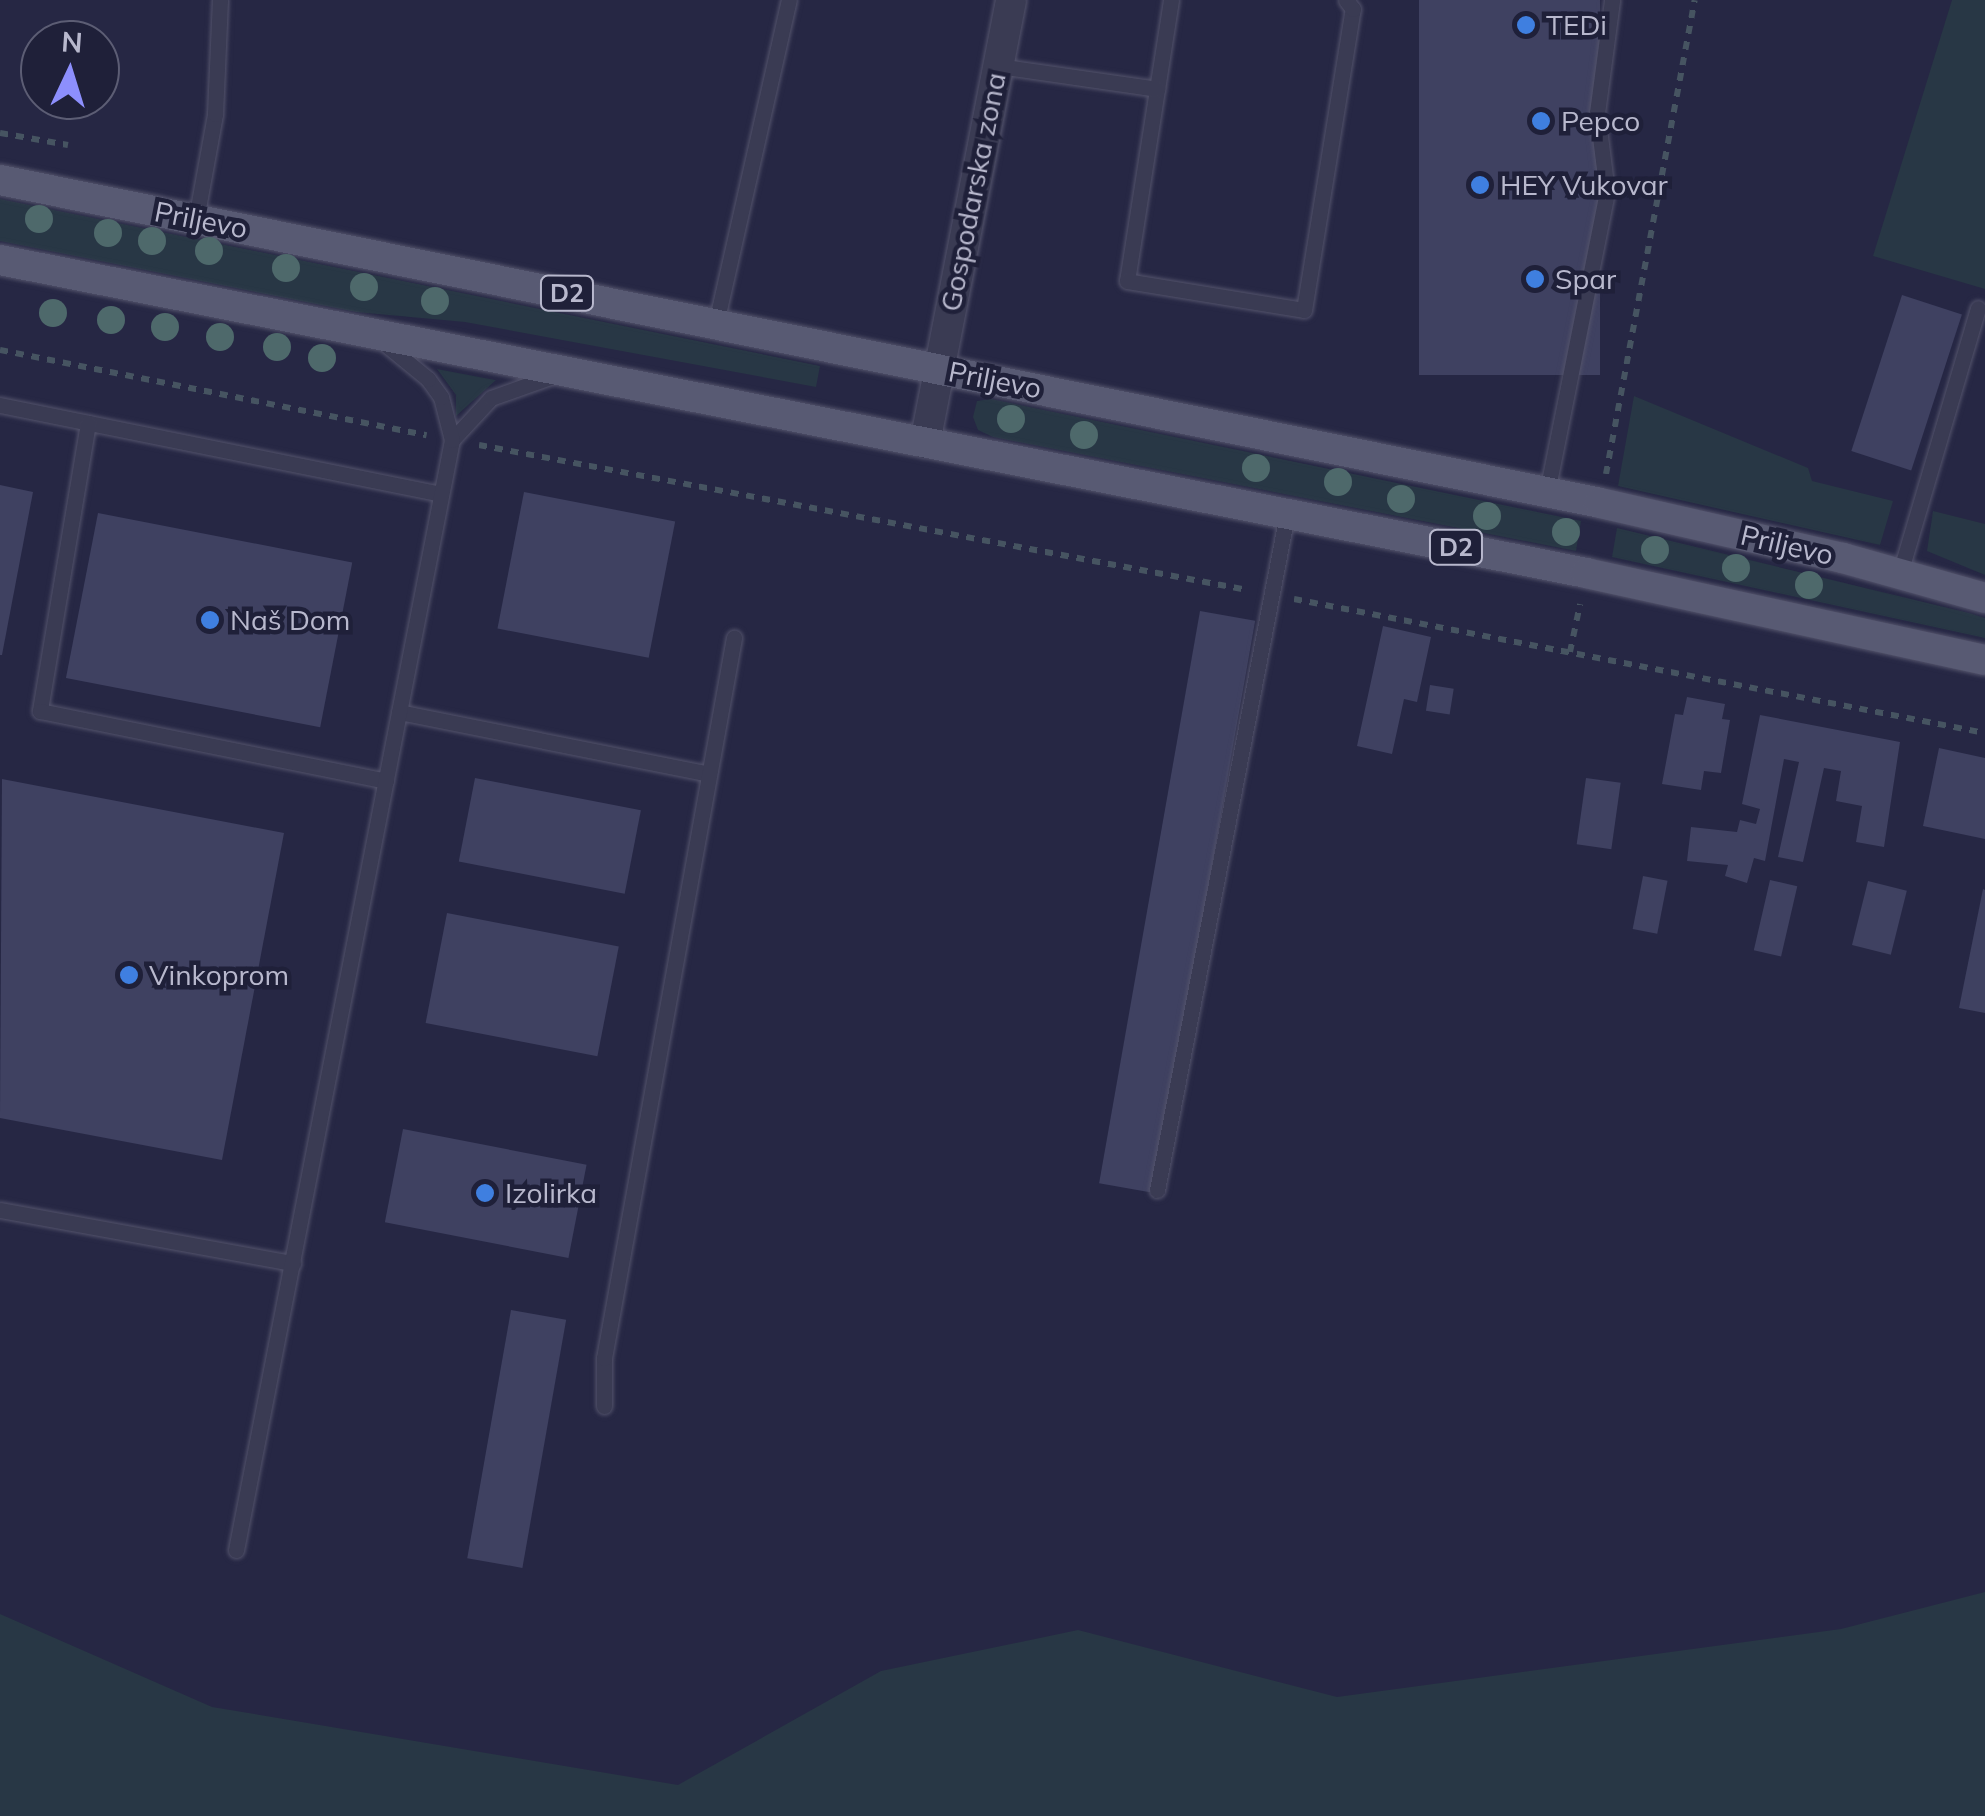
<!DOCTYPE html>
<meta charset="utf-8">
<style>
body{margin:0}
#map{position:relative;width:1985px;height:1816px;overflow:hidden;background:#262744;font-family:Mulish,sans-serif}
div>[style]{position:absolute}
.green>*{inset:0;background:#283745}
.building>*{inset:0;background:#3f4161;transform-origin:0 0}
.path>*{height:6px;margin-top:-3px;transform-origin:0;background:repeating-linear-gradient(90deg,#465461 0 8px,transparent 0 16px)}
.roads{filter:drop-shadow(0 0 2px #53536b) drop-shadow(0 0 2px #53536b)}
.lane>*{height:15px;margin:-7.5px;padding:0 7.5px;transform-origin:7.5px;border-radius:7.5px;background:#3a3b53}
.street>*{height:30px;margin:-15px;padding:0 15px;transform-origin:15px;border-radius:15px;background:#3a3b53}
.primary>*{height:30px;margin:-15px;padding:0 15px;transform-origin:15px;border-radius:15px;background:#585a73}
.trees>*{width:28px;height:28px;margin:-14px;border-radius:50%;background:#4e696b}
.dots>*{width:28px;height:28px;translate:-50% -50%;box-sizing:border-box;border:5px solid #1f2039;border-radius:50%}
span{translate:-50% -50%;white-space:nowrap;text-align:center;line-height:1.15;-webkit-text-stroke:9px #1f2039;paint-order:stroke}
.shield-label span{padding:2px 8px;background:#1f2039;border:2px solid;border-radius:8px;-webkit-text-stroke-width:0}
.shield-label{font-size:25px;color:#b8b8cd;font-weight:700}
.poi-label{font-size:28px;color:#b8b8cd}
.left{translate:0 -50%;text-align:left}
.street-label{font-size:28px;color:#b8b8cd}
.north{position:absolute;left:20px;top:20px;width:100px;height:100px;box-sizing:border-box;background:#1f2039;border:2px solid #5c5d74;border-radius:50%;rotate:4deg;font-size:28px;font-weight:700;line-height:40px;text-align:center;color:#b8b8cd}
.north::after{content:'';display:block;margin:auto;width:35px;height:45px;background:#8d8ffd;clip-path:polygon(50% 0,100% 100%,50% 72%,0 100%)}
</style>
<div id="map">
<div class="green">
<i style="clip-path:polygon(1952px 0,1985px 0,1985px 289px,1873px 256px)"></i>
<i style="clip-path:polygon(0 199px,820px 366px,816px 387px,465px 322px,356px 312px,0 241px)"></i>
<i style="clip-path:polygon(437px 369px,495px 380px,496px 380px,456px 416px,456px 395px)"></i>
<i style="clip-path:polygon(1634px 396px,1808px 468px,1812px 481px,1893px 501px,1880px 545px,1618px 486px)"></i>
<i style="clip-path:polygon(991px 399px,1581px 521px,1576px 551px,993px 437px,978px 430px,973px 417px,977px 401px)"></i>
<i style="clip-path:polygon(1933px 511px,1985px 524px,1985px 575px,1927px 551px)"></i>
<i style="clip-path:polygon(1617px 528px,1969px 613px,1985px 618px,1985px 638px,1612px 557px)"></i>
<i style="clip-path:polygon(1985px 1592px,1985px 1816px,0 1816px,0 1614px,212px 1707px,678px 1785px,881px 1671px,1078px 1630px,1337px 1697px,1841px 1629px)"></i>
</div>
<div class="building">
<i style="left:1419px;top:0;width:181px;height:375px"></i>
<i style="left:1902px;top:295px;width:63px;height:164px;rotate:18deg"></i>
<i style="clip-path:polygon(0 485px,33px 492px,2px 655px,0 655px)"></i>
<i style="left:524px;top:492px;width:154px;height:139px;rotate:11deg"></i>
<i style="left:98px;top:513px;width:259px;height:168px;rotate:11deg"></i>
<i style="left:1200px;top:611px;width:56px;height:581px;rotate:10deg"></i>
<i style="clip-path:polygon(1383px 626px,1431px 637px,1417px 702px,1404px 699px,1392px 754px,1357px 746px)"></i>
<i style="left:1430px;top:685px;width:24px;height:26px;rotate:9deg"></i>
<i style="clip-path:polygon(1687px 697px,1725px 704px,1722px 719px,1730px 720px,1721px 773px,1704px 771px,1701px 790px,1662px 784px,1675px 714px,1683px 715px)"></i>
<i style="clip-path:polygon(1760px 715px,1900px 742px,1884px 847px,1856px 842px,1862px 806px,1836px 801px,1841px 771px,1824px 768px,1803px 862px,1778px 857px,1799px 762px,1784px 759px,1765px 861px,1754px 858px,1747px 883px,1725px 876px,1728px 865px,1687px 861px,1691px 827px,1737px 832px,1740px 820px,1756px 824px,1760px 809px,1742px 804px)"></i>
<i style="clip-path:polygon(1939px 748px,1985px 758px,1985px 839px,1923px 826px)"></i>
<i style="left:475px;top:778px;width:169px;height:85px;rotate:11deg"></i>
<i style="left:1586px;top:778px;width:35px;height:67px;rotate:8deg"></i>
<i style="clip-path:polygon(2px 779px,284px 833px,222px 1160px,0 1118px)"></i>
<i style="left:1643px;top:876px;width:25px;height:54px;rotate:11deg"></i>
<i style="left:1770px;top:880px;width:28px;height:72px;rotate:13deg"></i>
<i style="left:1868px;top:881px;width:40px;height:66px;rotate:14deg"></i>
<i style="clip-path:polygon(1983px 889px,1985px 890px,1985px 1013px,1959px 1008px)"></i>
<i style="left:447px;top:913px;width:175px;height:112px;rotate:11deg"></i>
<i style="left:403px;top:1129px;width:187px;height:95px;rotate:11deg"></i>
<i style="left:511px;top:1310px;width:56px;height:252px;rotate:10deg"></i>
</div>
<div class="path">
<i style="left:0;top:133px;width:69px;rotate:10deg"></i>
<i style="left:0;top:350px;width:435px;rotate:11.3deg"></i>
<i style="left:479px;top:445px;width:782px;rotate:10.69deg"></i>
<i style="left:1606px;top:474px;width:482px;rotate:-79.4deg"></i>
<i style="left:1294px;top:599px;width:704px;rotate:10.97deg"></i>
<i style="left:1570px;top:652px;width:49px;rotate:-78.2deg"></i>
</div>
<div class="roads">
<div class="lane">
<i style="left:1171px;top:0;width:284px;rotate:98.9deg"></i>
<i style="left:1127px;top:281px;width:179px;rotate:9.3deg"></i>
<i style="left:1304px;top:310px;width:305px;rotate:-80.8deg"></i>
<i style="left:1353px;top:9px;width:11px;rotate:-128deg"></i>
<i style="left:998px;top:66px;width:161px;rotate:8.2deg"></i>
<i style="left:196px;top:219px;width:107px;rotate:-79.7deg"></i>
<i style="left:215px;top:114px;width:114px;rotate:-87.5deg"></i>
<i style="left:716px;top:323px;width:331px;rotate:-77.3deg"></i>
<i style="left:0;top:405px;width:449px;rotate:11.4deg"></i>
<i style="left:88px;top:423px;width:292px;rotate:99.5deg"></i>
<i style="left:40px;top:711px;width:353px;rotate:11.4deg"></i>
<i style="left:452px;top:440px;width:57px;rotate:-47.1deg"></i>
<i style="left:491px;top:398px;width:63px;rotate:-19.6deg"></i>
<i style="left:1547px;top:492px;width:306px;rotate:-78.7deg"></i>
<i style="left:1607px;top:192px;width:80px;rotate:-97.2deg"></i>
<i style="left:1597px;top:113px;width:114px;rotate:-82.4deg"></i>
<i style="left:1900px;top:573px;width:276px;rotate:-73.6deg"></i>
<i style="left:399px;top:712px;width:315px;rotate:11.3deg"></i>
<i style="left:1157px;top:1190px;width:688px;rotate:-79.11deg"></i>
<i style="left:0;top:1210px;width:298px;rotate:10.3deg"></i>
<i style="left:604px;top:1406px;width:48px;rotate:-90deg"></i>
<i style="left:604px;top:1358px;width:732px;rotate:-79.77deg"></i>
<i style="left:236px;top:1550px;width:1131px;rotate:-78.99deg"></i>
<i style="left:452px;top:440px;width:44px;rotate:-104.3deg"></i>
<i style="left:441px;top:397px;width:22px;rotate:-126deg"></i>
<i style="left:428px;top:379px;width:58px;rotate:-140.6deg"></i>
</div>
<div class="street">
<i style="left:925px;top:443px;width:451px;rotate:-79deg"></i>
</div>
<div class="primary">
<i style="left:0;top:180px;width:1632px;rotate:11.41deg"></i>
<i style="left:1600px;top:503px;width:249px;rotate:12.8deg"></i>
<i style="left:1843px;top:558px;width:148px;rotate:15.7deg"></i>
<i style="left:0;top:260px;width:1617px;rotate:11.16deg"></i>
<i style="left:1586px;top:573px;width:408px;rotate:12.3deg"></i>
</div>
</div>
<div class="trees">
<i style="left:39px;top:219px"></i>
<i style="left:108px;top:233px"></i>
<i style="left:152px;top:241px"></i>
<i style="left:209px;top:251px"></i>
<i style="left:286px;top:268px"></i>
<i style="left:364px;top:287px"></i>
<i style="left:435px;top:301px"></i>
<i style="left:53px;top:313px"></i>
<i style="left:111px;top:320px"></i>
<i style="left:165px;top:327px"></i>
<i style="left:220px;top:337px"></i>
<i style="left:277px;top:347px"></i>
<i style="left:322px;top:358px"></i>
<i style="left:1011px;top:419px"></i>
<i style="left:1084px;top:435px"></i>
<i style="left:1256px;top:468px"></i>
<i style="left:1338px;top:482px"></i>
<i style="left:1401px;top:499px"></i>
<i style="left:1487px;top:516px"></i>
<i style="left:1566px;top:532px"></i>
<i style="left:1655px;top:550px"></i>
<i style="left:1736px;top:568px"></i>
<i style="left:1809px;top:585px"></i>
</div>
<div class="dots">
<i style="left:1526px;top:25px;background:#3f7fe0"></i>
<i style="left:1541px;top:121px;background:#3f7fe0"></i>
<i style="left:1480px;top:185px;background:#3f7fe0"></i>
<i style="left:1535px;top:279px;background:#3f7fe0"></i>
<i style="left:210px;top:620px;background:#3f7fe0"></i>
<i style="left:129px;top:975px;background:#3f7fe0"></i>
<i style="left:485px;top:1193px;background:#3f7fe0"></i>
</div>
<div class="shield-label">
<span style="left:567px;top:293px">D2</span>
<span style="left:1456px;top:547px">D2</span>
</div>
<div class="poi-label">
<span class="left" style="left:1546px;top:25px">TEDi</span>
<span class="left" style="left:1561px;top:121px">Pepco</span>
<span class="left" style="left:1500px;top:185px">HEY Vukovar</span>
<span class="left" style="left:1555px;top:279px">Spar</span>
<span class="left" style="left:230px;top:620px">Naš Dom</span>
<span class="left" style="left:149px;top:975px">Vinkoprom</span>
<span class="left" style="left:505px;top:1193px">Izolirka</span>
</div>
<div class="street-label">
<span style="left:973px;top:192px;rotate:-79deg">Gospodarska zona</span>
<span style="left:201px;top:220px;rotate:11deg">Priljevo</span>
<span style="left:995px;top:380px;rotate:11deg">Priljevo</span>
<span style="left:1787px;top:545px;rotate:13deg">Priljevo</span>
</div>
<div class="north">N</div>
</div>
